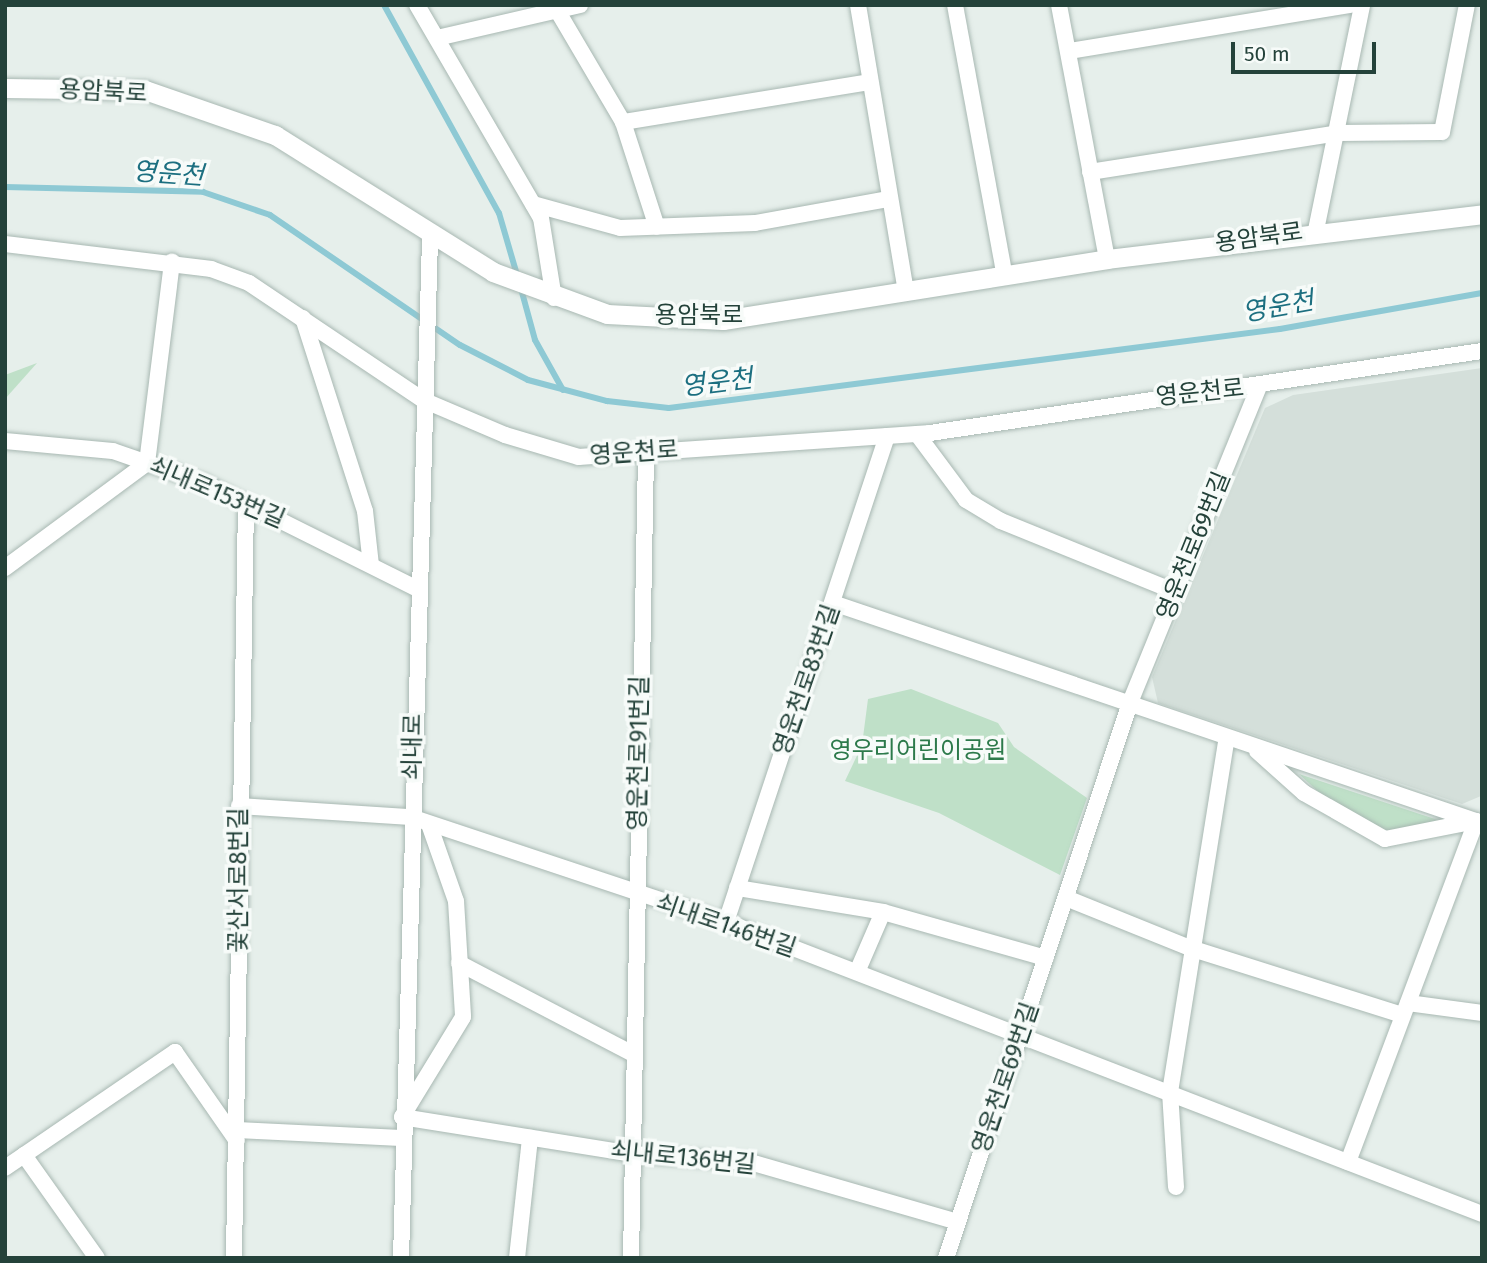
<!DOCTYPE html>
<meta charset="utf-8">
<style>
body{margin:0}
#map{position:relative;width:1487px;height:1263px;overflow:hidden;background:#e6efeb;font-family:"Fira Sans","Noto Sans KR",sans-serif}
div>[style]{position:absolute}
.built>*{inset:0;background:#d4dfda}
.green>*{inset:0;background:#bfe0c8}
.stream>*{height:6px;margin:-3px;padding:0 3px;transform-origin:3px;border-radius:3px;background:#8ec9d4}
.roads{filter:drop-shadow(0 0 2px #a8b8b2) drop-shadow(0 0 2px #a8b8b2)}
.minor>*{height:16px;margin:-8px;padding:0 8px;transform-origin:8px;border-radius:8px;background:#fff}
.tertiary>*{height:19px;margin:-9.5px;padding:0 9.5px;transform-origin:9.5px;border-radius:9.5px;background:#fff}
span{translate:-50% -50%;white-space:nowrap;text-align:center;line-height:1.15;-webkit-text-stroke:7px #f7fbf9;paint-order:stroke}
.street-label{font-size:24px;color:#24423a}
.park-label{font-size:24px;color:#2d7a4b}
.water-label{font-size:26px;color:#1c6f80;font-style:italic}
.frame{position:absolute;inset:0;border:7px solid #24423a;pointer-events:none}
.scale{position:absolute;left:1231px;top:42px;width:145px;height:32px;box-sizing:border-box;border:4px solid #24423a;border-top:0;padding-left:9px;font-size:21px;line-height:24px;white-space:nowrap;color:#24423a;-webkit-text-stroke:5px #f7fbf9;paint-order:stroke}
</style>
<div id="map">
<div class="built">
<i style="clip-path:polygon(1482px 368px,1481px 796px,1462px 804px,1158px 703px,1152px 677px,1265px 408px,1293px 395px)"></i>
</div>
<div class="green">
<i style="clip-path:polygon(37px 363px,5px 399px,5px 375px)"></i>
<i style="clip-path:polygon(911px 689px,998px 723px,1014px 747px,1087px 798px,1060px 875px,939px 813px,845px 781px,862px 745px,868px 699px)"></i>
<i style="clip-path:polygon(1299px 774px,1444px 822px,1385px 831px,1325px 798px)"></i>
</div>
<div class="stream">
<i style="left:384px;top:5px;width:238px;rotate:61.1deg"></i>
<i style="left:499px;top:213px;width:65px;rotate:73.8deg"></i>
<i style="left:5px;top:187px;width:198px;rotate:1.4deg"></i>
<i style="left:203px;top:192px;width:71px;rotate:18.9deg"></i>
<i style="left:270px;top:215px;width:230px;rotate:34.4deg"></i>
<i style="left:460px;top:345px;width:76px;rotate:27.2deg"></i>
<i style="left:528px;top:380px;width:82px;rotate:14.9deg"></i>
<i style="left:607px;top:401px;width:62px;rotate:6.4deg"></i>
<i style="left:669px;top:408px;width:616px;rotate:-7.37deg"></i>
<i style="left:1280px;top:329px;width:205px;rotate:-10.1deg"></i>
<i style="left:520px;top:285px;width:57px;rotate:74.7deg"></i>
<i style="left:535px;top:340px;width:57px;rotate:60.8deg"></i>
</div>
<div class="roads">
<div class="minor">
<i style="left:417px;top:5px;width:246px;rotate:59.8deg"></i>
<i style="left:541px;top:218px;width:81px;rotate:80.8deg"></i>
<i style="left:858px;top:5px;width:291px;rotate:80.5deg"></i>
<i style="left:955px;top:5px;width:272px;rotate:79.6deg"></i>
<i style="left:1059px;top:5px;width:258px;rotate:79.3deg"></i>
<i style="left:557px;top:10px;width:130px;rotate:59.5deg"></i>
<i style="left:623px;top:122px;width:110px;rotate:72.1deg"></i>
<i style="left:437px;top:38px;width:147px;rotate:-13deg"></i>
<i style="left:1069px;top:51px;width:285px;rotate:-9.3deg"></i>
<i style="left:623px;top:122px;width:249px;rotate:-9.2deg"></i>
<i style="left:1090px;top:172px;width:251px;rotate:-8.9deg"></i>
<i style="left:1338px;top:133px;width:104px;rotate:-0.6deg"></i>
<i style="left:1442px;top:132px;width:129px;rotate:-78.9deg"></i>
<i style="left:533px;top:204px;width:90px;rotate:15.4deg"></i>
<i style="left:620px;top:228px;width:135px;rotate:-2.1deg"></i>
<i style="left:755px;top:223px;width:136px;rotate:-10.2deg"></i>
<i style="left:1316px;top:230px;width:230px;rotate:-78.4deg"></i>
<i style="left:5px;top:244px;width:208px;rotate:6.9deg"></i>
<i style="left:211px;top:269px;width:40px;rotate:20.2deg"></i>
<i style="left:249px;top:283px;width:210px;rotate:33.9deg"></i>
<i style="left:423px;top:400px;width:89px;rotate:23.1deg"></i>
<i style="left:505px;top:435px;width:77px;rotate:16.6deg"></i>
<i style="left:579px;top:457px;width:352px;rotate:-3.9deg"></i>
<i style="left:930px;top:433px;width:558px;rotate:-8.45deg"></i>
<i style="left:303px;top:318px;width:203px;rotate:72.2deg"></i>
<i style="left:365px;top:511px;width:54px;rotate:83.7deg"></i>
<i style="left:917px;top:434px;width:82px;rotate:53.4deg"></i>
<i style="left:966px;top:500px;width:41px;rotate:31deg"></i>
<i style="left:1001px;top:521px;width:189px;rotate:22.1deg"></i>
<i style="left:5px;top:441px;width:108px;rotate:5.3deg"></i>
<i style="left:113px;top:451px;width:97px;rotate:19.2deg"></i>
<i style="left:205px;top:483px;width:236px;rotate:26.5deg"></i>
<i style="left:5px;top:568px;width:177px;rotate:-36.5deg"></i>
<i style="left:147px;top:463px;width:203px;rotate:-82.9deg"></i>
<i style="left:833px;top:603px;width:685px;rotate:18.73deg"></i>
<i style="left:1257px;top:751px;width:63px;rotate:41.8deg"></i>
<i style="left:1304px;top:793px;width:93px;rotate:29.6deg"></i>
<i style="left:1385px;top:839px;width:93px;rotate:-11.2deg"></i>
<i style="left:239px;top:806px;width:172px;rotate:3.7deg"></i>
<i style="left:411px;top:817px;width:332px;rotate:18.4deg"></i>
<i style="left:726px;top:922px;width:810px;rotate:21.12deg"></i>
<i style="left:429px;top:824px;width:82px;rotate:70.7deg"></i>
<i style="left:456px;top:901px;width:116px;rotate:86.5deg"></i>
<i style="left:463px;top:1017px;width:117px;rotate:121.4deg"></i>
<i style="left:402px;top:1117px;width:233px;rotate:9.1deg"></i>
<i style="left:632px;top:1154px;width:118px;rotate:3.9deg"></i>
<i style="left:750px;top:1162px;width:216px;rotate:16.1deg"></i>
<i style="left:737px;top:888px;width:148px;rotate:9.3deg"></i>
<i style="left:883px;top:912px;width:169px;rotate:15.8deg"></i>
<i style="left:1066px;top:898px;width:134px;rotate:22deg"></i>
<i style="left:1190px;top:948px;width:223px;rotate:17.5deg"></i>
<i style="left:726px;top:922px;width:512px;rotate:-71.67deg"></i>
<i style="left:459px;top:963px;width:196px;rotate:27.6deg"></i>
<i style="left:857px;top:972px;width:65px;rotate:-66.6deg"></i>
<i style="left:1408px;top:1003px;width:75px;rotate:7.7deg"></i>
<i style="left:237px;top:1130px;width:164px;rotate:2.8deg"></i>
<i style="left:24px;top:1155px;width:126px;rotate:54.7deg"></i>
<i style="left:1348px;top:1162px;width:364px;rotate:-69.4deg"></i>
<i style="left:5px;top:1168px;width:206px;rotate:-34.3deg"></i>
<i style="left:175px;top:1052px;width:108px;rotate:55.1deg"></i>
<i style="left:1176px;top:1187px;width:95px;rotate:-93.6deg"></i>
<i style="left:1170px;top:1092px;width:359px;rotate:-80.9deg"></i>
<i style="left:234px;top:1258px;width:755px;rotate:-89.09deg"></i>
<i style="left:401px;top:1258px;width:1022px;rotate:-88.37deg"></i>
<i style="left:517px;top:1258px;width:121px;rotate:-83.8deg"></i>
<i style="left:631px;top:1258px;width:806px;rotate:-88.93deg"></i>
<i style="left:946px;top:1258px;width:588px;rotate:-71.66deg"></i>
<i style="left:1131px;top:700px;width:338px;rotate:-67.8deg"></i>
</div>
<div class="tertiary">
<i style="left:5px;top:88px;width:140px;rotate:0.8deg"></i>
<i style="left:145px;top:90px;width:138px;rotate:19.1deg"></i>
<i style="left:275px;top:135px;width:257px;rotate:32.1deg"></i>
<i style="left:493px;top:272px;width:121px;rotate:20.2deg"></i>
<i style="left:607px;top:314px;width:116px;rotate:3deg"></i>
<i style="left:723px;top:320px;width:389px;rotate:-9deg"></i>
<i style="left:1107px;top:259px;width:378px;rotate:-6.8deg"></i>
</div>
</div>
<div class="street-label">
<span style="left:103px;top:92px;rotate:3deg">용암북로</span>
<span style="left:1259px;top:238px;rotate:-8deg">용암북로</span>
<span style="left:699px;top:316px">용암북로</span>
<span style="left:1200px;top:393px;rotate:-6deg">영운천로</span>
<span style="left:634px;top:453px;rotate:-4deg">영운천로</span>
<span style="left:217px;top:493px;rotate:23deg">쇠내로153번길</span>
<span style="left:1194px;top:546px;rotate:-68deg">영운천로69번길</span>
<span style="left:807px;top:680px;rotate:-71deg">영운천로83번길</span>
<span style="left:413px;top:747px;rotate:-89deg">쇠내로</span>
<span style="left:639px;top:753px;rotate:-89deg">영운천로91번길</span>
<span style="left:239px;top:880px;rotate:-90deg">꽃산서로8번길</span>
<span style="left:726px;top:926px;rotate:19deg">쇠내로146번길</span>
<span style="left:1006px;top:1078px;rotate:-71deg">영운천로69번길</span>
<span style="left:683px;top:1158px;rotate:6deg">쇠내로136번길</span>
</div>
<div class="park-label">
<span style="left:918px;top:751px">영우리어린이공원</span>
</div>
<div class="water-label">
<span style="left:168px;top:174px;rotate:4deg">영운천</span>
<span style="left:1278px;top:307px;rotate:-10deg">영운천</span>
<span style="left:717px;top:383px;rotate:-7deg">영운천</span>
</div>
<div class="frame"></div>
<div class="scale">50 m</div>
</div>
